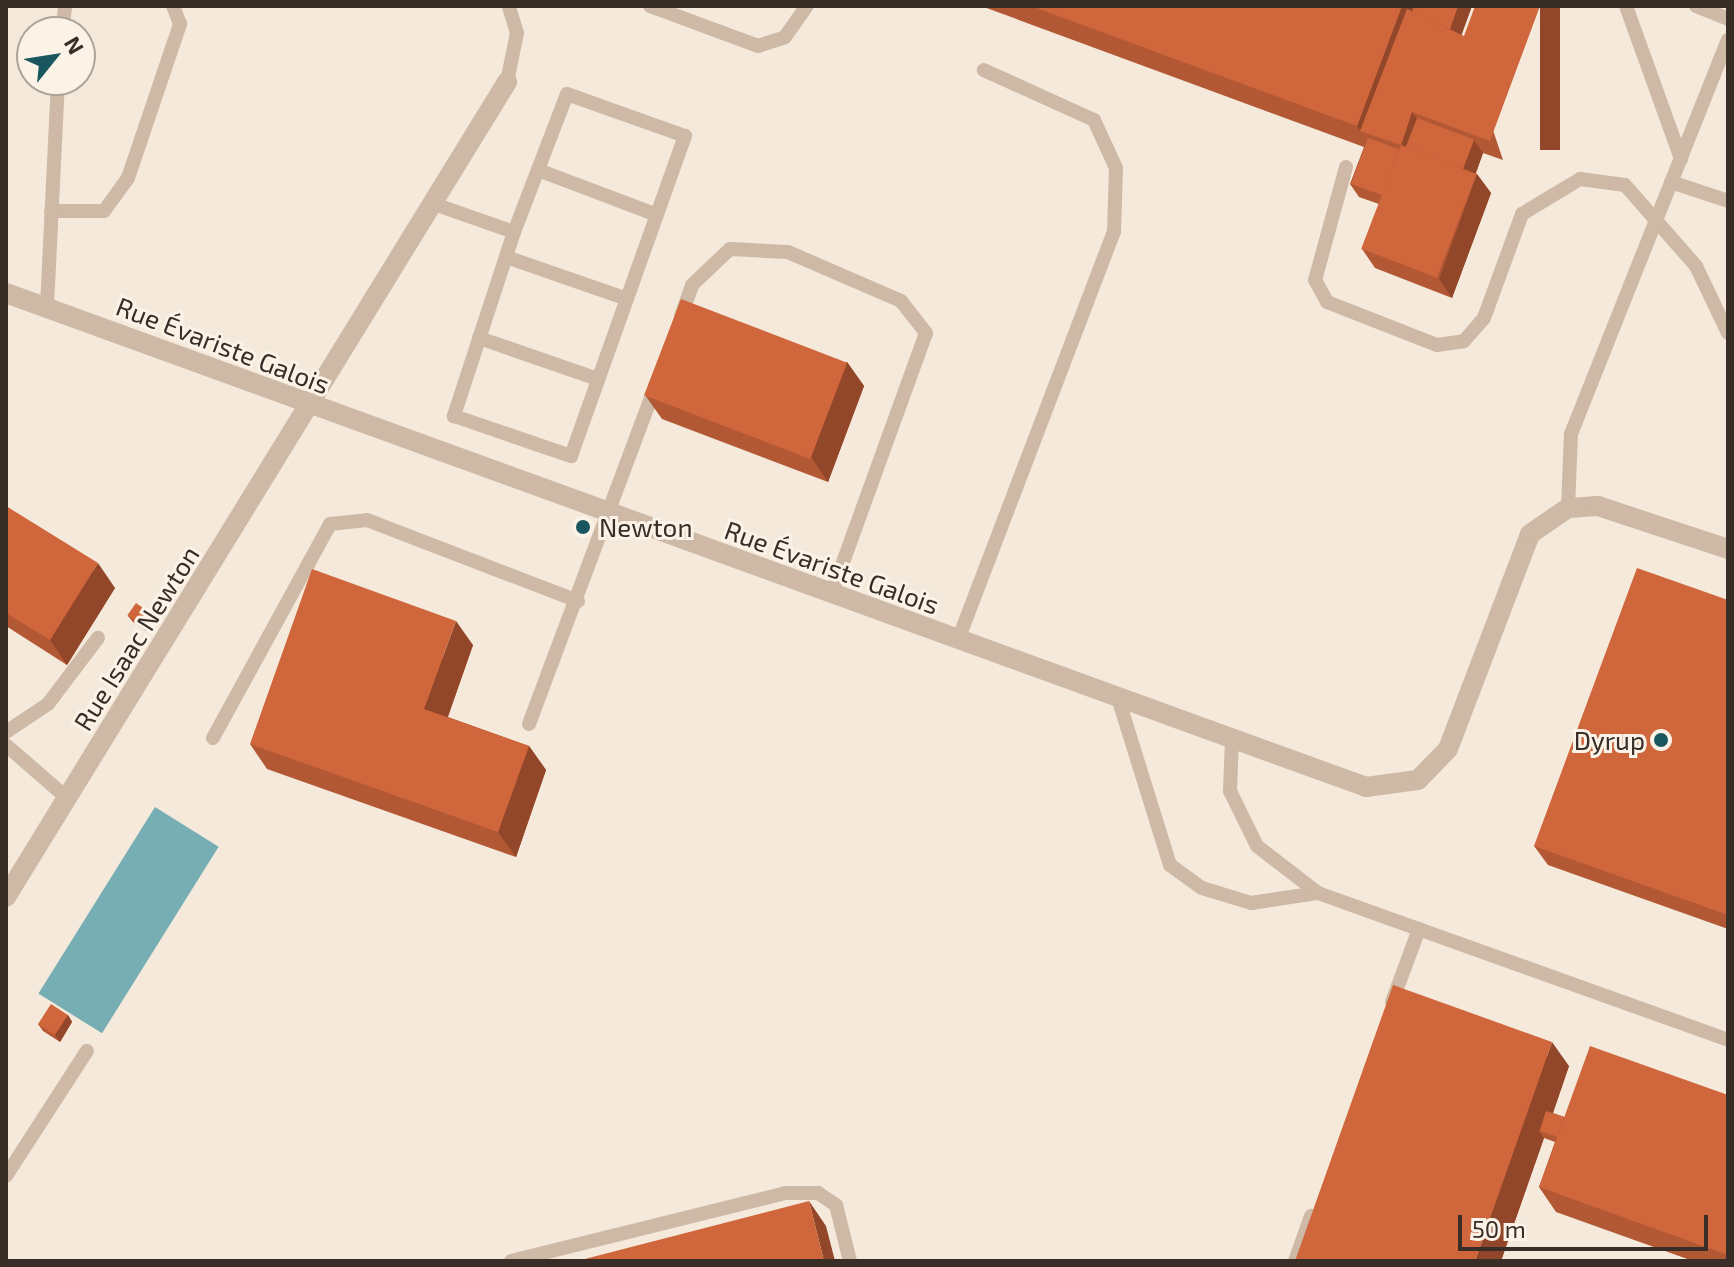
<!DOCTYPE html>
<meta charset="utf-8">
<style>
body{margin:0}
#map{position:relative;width:1734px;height:1267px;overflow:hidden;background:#f4e9da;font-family:"Exo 2",sans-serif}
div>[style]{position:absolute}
.water>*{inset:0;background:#77aeb4;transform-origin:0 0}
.lane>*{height:14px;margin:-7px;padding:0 7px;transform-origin:7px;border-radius:7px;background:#cdb9a5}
.street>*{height:20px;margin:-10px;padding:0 10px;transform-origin:10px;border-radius:10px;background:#cdb9a5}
.wall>*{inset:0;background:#b35834}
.shaded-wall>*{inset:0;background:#92472a;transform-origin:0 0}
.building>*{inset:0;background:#d0663c;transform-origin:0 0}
.dots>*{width:22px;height:22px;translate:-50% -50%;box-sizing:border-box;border:4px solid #fbf3e7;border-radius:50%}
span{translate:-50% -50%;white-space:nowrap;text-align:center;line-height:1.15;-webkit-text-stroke:6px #fbf3e7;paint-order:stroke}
.street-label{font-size:26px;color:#382d27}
.poi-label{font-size:26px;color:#382d27}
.left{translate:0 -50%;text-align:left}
.right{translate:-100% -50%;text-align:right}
.frame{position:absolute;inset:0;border:8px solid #382d27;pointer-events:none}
.north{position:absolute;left:16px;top:16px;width:80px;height:80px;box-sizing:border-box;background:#fbf3e7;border:2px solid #ada49a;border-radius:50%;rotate:60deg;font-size:22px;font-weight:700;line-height:32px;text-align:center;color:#382d27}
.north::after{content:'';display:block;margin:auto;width:28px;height:36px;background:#19565e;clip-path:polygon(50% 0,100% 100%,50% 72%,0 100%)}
.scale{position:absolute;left:1458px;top:1215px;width:250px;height:36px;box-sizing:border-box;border:4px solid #382d27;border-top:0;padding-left:10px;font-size:24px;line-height:28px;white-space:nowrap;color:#382d27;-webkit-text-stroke:6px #fbf3e7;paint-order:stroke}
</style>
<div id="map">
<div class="water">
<i style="left:155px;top:807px;width:75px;height:220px;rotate:32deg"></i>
</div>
<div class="lane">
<i style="left:650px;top:6px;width:115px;rotate:20.3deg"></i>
<i style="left:758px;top:46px;width:28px;rotate:-18deg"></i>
<i style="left:785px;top:37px;width:38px;rotate:-55deg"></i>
<i style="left:1626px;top:6px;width:163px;rotate:70.2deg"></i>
<i style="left:1696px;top:6px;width:35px;rotate:22deg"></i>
<i style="left:62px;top:32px;width:26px;rotate:-83deg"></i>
<i style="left:507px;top:82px;width:50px;rotate:-78.5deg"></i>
<i style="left:517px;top:33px;width:28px;rotate:-107deg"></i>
<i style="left:1346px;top:167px;width:117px;rotate:105.3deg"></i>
<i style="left:1315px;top:280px;width:25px;rotate:61deg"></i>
<i style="left:1327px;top:302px;width:118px;rotate:21.4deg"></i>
<i style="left:1437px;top:345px;width:27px;rotate:-8deg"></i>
<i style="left:1464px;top:341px;width:30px;rotate:-49deg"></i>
<i style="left:1484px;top:318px;width:111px;rotate:-69.9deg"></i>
<i style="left:1522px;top:214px;width:68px;rotate:-31.1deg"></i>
<i style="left:1580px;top:179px;width:45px;rotate:7.6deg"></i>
<i style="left:1625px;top:185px;width:108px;rotate:48.8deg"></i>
<i style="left:1696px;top:266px;width:74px;rotate:64.5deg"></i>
<i style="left:538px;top:170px;width:127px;rotate:20.7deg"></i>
<i style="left:1671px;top:182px;width:60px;rotate:18.4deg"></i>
<i style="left:434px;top:204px;width:85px;rotate:19.3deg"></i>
<i style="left:514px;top:232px;width:194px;rotate:108.1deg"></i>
<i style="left:454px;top:416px;width:124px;rotate:18.9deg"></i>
<i style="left:571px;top:456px;width:340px;rotate:-70.4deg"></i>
<i style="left:685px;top:136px;width:125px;rotate:-160.4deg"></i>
<i style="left:567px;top:94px;width:148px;rotate:111deg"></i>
<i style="left:51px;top:211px;width:53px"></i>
<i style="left:104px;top:211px;width:41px;rotate:-54deg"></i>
<i style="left:128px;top:178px;width:163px;rotate:-71.3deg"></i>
<i style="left:180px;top:24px;width:19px;rotate:-111deg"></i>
<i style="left:506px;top:257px;width:128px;rotate:19.1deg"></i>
<i style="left:47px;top:306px;width:226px;rotate:-87.2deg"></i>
<i style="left:681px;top:316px;width:33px;rotate:-70deg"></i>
<i style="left:692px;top:285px;width:52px;rotate:-43.5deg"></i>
<i style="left:730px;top:249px;width:58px;rotate:3deg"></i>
<i style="left:788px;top:252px;width:123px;rotate:23.4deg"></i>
<i style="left:901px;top:301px;width:41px;rotate:52deg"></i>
<i style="left:926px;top:333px;width:276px;rotate:109.9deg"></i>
<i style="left:479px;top:338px;width:126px;rotate:19deg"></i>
<i style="left:1568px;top:508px;width:74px;rotate:-87.7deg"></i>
<i style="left:1571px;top:434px;width:424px;rotate:-68.3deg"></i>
<i style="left:958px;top:640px;width:437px;rotate:-69.1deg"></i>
<i style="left:1114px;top:232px;width:64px;rotate:-88.2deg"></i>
<i style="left:1116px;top:168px;width:53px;rotate:-114.6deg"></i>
<i style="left:1094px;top:120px;width:121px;rotate:-155.6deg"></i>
<i style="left:1118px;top:698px;width:175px;rotate:72.7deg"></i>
<i style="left:1170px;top:865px;width:39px;rotate:36deg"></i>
<i style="left:1202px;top:888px;width:51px;rotate:17deg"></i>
<i style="left:1251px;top:903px;width:68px;rotate:-8.5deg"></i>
<i style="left:529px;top:724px;width:363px;rotate:-69.5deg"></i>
<i style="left:6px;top:732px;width:50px;rotate:-33.7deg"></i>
<i style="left:48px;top:704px;width:83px;rotate:-52.9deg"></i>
<i style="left:213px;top:738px;width:244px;rotate:-61.3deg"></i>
<i style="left:330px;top:524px;width:37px;rotate:-6deg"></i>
<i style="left:367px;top:520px;width:226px;rotate:21deg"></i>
<i style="left:1232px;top:739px;width:52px;rotate:92.2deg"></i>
<i style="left:1230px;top:791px;width:61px;rotate:63.9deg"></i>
<i style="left:1257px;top:846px;width:77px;rotate:37.6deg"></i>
<i style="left:1318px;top:893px;width:436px;rotate:19.7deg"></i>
<i style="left:6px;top:745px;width:81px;rotate:41deg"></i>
<i style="left:1392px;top:1002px;width:78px;rotate:-69.7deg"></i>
<i style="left:6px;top:1176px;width:149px;rotate:-57.1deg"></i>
<i style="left:511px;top:1261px;width:283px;rotate:-13.9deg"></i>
<i style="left:786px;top:1193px;width:32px"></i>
<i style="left:818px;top:1193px;width:22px;rotate:34deg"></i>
<i style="left:836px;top:1205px;width:58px;rotate:76deg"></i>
<i style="left:1295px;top:1261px;width:48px;rotate:-70.4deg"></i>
</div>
<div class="street">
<i style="left:6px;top:293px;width:1447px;rotate:19.96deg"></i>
<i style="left:1366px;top:787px;width:52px;rotate:-7.7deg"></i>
<i style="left:1418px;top:780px;width:43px;rotate:-45.9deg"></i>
<i style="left:1448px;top:749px;width:230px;rotate:-69.1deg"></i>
<i style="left:1530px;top:534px;width:46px;rotate:-34.4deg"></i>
<i style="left:1568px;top:508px;width:30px;rotate:-4deg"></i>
<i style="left:1598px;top:506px;width:137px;rotate:18.3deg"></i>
<i style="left:6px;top:897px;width:957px;rotate:-58.42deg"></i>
</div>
<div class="wall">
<i style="clip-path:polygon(981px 6px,1472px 6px,1461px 35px,1503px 160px,1483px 153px,1476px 173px,1491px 193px,1452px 298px,1375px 268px,1362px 249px,1379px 204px,1359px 197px,1350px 184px,1364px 147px)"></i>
<i style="clip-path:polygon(847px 362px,864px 386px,828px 482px,662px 419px,645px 395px)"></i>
<i style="clip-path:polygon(6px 506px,115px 588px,67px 665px,6px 626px)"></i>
<i style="clip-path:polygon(1728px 599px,1728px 929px,1548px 865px,1534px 846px)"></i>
<i style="clip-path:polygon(149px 612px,153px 618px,146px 631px,133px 622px,128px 616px)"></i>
<i style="clip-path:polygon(473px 645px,448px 717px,529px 746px,546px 770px,516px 857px,267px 769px,250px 744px)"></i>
<i style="clip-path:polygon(1393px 985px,1569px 1066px,1553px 1113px,1564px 1117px,1728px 1095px,1728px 1261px,1693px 1261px,1556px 1212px,1539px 1187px,1555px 1142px,1544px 1138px,1501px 1261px)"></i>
<i style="clip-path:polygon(68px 1015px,72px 1022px,60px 1042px,43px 1031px,38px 1024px)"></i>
</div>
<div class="shaded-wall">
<i style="clip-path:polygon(1402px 6px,1428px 6px,1360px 131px,1357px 126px)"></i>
<i style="clip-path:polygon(1458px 6px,1472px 6px,1459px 42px,1450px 29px)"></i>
<i style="left:1540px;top:6px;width:20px;height:144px"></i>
<i style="clip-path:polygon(1412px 112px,1426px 131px,1417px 156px,1401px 145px)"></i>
<i style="clip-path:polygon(1474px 140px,1483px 153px,1471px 186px,1462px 173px)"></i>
<i style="clip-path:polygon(1477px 174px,1491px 193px,1452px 298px,1439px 279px)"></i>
<i style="clip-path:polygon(847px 362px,864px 386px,828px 482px,811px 457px)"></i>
<i style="clip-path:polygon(98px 563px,115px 588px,67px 665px,50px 640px)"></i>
<i style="clip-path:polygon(149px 612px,153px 618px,146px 631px,141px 624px)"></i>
<i style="clip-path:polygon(456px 621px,473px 645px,442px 733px,424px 709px)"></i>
<i style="clip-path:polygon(529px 746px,546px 770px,516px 857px,498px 832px)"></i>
<i style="clip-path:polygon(68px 1015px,72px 1022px,60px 1042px,55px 1035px)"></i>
<i style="clip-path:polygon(1552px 1042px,1569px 1066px,1546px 1133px,1539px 1131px,1544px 1138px,1501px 1261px,1475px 1261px)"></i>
<i style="clip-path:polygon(809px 1201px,826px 1226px,835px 1261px,824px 1261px)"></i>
</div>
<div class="building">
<i style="clip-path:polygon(1031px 6px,1402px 6px,1357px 126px)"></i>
<i style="clip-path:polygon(1414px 6px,1458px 6px,1450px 29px,1412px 12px)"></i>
<i style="clip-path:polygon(1475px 6px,1540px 6px,1490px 141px,1412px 112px,1401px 145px,1360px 131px,1407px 9px,1464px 36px)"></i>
<i style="left:1417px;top:118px;width:61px;height:31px;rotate:21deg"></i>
<i style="left:1368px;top:138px;width:33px;height:49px;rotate:20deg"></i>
<i style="left:1401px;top:145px;width:81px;height:111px;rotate:21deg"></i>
<i style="left:681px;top:299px;width:178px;height:103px;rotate:21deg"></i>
<i style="clip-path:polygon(6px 506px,98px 563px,50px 640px,6px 613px)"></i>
<i style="clip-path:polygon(1637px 568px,1728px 600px,1728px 599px,1728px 915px,1534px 846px)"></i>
<i style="clip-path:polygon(312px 569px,456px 621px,424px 709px,529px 746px,498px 832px,250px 744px)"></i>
<i style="left:136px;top:603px;width:16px;height:15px;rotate:35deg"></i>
<i style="clip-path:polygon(1393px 985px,1552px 1042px,1475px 1261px,1295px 1261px)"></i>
<i style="left:51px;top:1004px;width:20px;height:24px;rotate:33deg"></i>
<i style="clip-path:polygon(1590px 1046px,1728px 1095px,1728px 1255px,1539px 1187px)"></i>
<i style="left:1546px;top:1111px;width:19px;height:21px;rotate:18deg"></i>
<i style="clip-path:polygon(809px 1201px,824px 1261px,577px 1261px)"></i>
</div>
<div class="dots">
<i style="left:583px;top:527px;background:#19565e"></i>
<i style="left:1661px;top:740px;background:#19565e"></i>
</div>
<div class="street-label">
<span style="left:223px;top:345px;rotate:21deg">Rue Évariste Galois</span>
<span style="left:832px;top:567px;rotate:20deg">Rue Évariste Galois</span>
<span style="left:136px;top:638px;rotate:-58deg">Rue Isaac Newton</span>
</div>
<div class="poi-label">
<span class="left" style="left:599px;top:527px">Newton</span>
<span class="right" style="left:1645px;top:740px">Dyrup</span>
</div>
<div class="frame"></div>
<div class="north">N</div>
<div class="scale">50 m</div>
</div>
